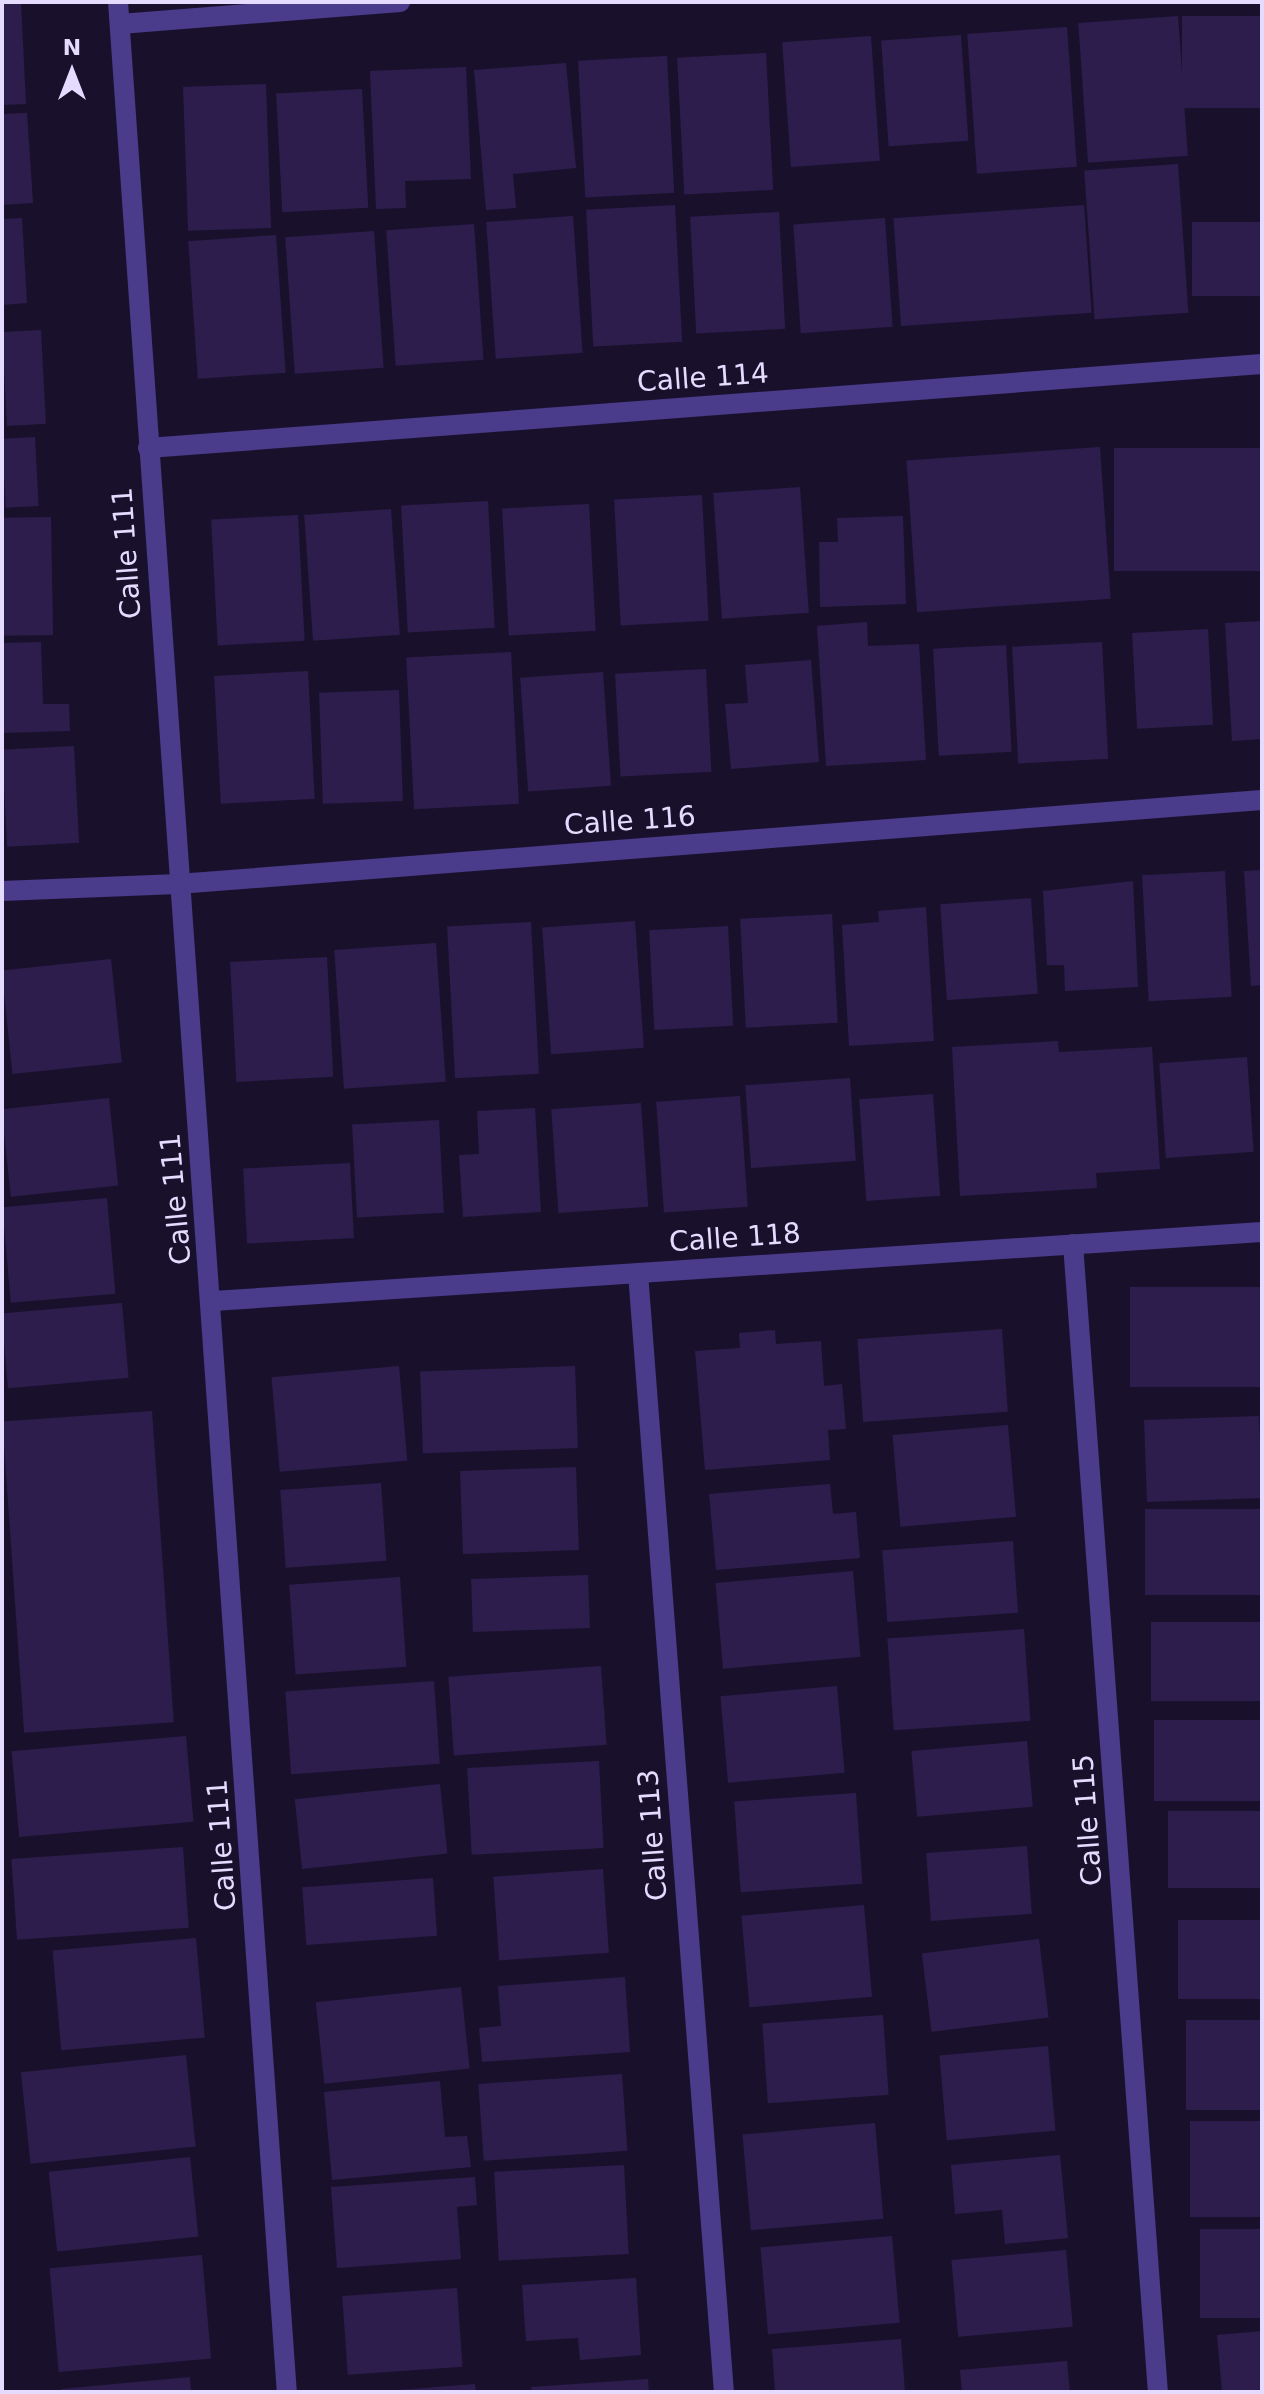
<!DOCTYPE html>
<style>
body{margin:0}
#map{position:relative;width:1264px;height:2394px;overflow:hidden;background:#19112c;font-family:"DejaVu Sans",sans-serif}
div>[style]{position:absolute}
.building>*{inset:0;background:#2d1d4d;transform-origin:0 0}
.minor>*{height:20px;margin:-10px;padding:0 10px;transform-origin:10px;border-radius:10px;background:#4a3b8b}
span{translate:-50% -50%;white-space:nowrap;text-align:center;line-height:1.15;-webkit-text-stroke:6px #19112c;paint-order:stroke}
.street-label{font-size:28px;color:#e5dbff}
.frame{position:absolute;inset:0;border:4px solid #e5dbff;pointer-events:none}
.north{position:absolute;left:32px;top:32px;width:80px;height:80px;-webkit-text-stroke:6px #19112c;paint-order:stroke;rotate:0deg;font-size:22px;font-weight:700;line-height:32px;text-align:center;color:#e5dbff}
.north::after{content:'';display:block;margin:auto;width:28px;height:36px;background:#e5dbff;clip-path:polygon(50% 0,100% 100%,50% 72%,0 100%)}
</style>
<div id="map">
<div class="building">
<i style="clip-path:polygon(2px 2px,21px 2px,26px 104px,2px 105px)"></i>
<i style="left:1178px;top:16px;width:140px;height:100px;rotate:86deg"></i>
<i style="left:1262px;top:16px;width:92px;height:80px;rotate:90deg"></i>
<i style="left:1067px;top:27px;width:140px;height:100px;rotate:86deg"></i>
<i style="left:961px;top:35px;width:106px;height:80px;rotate:86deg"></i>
<i style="left:871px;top:36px;width:125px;height:89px;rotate:86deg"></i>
<i style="left:766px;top:53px;width:137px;height:89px;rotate:87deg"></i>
<i style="left:667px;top:56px;width:137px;height:89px;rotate:87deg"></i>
<i style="clip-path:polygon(566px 63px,576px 168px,513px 174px,516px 208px,486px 210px,474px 70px)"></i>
<i style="clip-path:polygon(466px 67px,471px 179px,405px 181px,406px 208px,376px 209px,370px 71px)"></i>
<i style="left:266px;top:84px;width:144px;height:83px;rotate:88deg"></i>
<i style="left:362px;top:89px;width:119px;height:86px;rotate:87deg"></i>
<i style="clip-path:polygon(27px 113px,33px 203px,2px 205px,2px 114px)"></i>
<i style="left:1178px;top:164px;width:149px;height:94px;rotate:86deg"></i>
<i style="left:675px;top:205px;width:137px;height:89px;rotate:87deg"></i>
<i style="left:1084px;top:205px;width:108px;height:191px;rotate:86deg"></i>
<i style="left:779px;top:212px;width:117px;height:89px;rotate:87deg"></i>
<i style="left:573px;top:216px;width:137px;height:87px;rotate:86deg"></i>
<i style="clip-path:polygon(22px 218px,27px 303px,2px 305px,2px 219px)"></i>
<i style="left:885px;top:218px;width:109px;height:92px;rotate:86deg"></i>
<i style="left:1262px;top:222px;width:74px;height:70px;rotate:90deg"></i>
<i style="left:474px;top:224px;width:136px;height:88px;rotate:86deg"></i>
<i style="left:374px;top:231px;width:137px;height:89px;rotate:86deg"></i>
<i style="left:276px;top:235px;width:138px;height:88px;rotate:86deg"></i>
<i style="left:41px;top:330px;width:94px;height:39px;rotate:87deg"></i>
<i style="left:35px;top:437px;width:69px;height:33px;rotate:87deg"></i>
<i style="left:1100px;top:447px;width:152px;height:194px;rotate:86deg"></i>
<i style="left:1262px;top:448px;width:123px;height:148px;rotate:90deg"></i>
<i style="left:800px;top:487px;width:126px;height:87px;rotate:86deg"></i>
<i style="left:702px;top:495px;width:126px;height:88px;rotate:87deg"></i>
<i style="left:488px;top:501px;width:127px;height:87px;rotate:87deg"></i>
<i style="left:589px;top:504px;width:127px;height:87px;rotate:87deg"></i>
<i style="left:391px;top:509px;width:126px;height:87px;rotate:86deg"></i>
<i style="left:298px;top:515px;width:126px;height:87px;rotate:87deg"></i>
<i style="clip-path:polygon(903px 516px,906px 604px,820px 607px,819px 542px,838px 542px,837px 518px)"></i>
<i style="left:51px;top:517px;width:118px;height:49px;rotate:89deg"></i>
<i style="clip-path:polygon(1262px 621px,1262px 739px,1232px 741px,1225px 623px)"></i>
<i style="clip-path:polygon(867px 622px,868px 646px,919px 644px,926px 760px,826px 766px,817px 626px)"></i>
<i style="left:1208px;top:629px;width:96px;height:76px;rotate:87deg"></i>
<i style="clip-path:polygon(41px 642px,43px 704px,69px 704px,70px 731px,2px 733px,2px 643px)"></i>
<i style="left:1102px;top:642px;width:117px;height:90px;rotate:87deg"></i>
<i style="left:1006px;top:645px;width:107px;height:73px;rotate:87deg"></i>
<i style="left:511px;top:652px;width:152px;height:105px;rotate:87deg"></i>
<i style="clip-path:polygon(811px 660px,819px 762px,731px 769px,725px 704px,748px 703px,745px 665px)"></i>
<i style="left:706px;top:669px;width:103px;height:91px;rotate:87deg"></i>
<i style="left:308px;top:671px;width:128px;height:94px;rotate:87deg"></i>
<i style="left:603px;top:672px;width:114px;height:83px;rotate:86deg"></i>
<i style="left:399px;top:690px;width:111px;height:80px;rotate:88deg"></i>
<i style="left:74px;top:746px;width:97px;height:72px;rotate:87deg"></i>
<i style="clip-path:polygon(1262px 870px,1262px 985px,1251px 986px,1244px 871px)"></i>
<i style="left:1225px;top:871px;width:126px;height:83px;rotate:87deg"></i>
<i style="clip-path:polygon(1133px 881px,1138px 987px,1065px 991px,1064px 965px,1047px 965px,1043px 891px)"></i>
<i style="left:1031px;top:898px;width:96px;height:91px;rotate:86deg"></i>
<i style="clip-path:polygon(926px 907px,934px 1041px,849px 1046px,842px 925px,879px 922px,878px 911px)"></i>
<i style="left:832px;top:914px;width:109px;height:92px;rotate:87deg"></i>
<i style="left:635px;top:921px;width:127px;height:93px;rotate:86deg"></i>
<i style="left:531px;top:922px;width:152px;height:84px;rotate:87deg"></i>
<i style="left:728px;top:926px;width:100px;height:79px;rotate:87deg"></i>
<i style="left:436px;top:943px;width:139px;height:102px;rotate:86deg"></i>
<i style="left:327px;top:957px;width:120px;height:97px;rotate:87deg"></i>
<i style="left:111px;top:959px;width:104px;height:110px;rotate:84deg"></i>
<i style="clip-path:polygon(1058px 1041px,1059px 1052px,1152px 1047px,1160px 1169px,1096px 1173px,1097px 1188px,960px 1196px,952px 1047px)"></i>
<i style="left:1247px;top:1057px;width:95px;height:88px;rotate:86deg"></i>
<i style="left:850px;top:1078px;width:83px;height:105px;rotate:86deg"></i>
<i style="left:933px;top:1094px;width:102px;height:74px;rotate:86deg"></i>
<i style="left:740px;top:1096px;width:111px;height:84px;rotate:86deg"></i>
<i style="left:109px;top:1098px;width:88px;height:108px;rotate:84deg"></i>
<i style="left:641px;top:1103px;width:104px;height:90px;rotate:86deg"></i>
<i style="clip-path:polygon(535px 1108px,541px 1212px,463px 1217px,459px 1155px,479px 1154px,477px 1111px)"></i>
<i style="left:439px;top:1120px;width:93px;height:87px;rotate:87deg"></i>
<i style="left:350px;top:1163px;width:75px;height:107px;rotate:87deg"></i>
<i style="left:107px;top:1198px;width:96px;height:105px;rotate:85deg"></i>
<i style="left:1262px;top:1287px;width:100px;height:132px;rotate:90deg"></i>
<i style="left:122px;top:1303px;width:75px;height:121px;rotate:85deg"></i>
<i style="left:1002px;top:1329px;width:83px;height:145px;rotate:86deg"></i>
<i style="clip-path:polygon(775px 1330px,776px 1344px,821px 1341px,824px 1386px,842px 1384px,846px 1429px,828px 1430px,830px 1460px,705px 1470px,695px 1351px,740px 1348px,739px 1333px)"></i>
<i style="left:399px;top:1366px;width:95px;height:128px;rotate:85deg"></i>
<i style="left:575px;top:1366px;width:82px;height:155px;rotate:88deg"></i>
<i style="left:152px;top:1411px;width:312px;height:150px;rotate:86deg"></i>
<i style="left:1259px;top:1416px;width:82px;height:115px;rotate:88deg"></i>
<i style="left:1008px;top:1425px;width:92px;height:116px;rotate:85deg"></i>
<i style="left:576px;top:1467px;width:83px;height:116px;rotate:88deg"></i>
<i style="left:381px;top:1483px;width:78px;height:101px;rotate:86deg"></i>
<i style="clip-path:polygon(830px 1484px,833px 1514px,856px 1512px,860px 1558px,716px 1570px,709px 1494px)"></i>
<i style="left:1262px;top:1509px;width:86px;height:117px;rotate:90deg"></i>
<i style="left:1013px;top:1541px;width:72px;height:131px;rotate:86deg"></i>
<i style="left:853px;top:1571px;width:86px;height:138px;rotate:85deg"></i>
<i style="left:588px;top:1575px;width:53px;height:117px;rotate:88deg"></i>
<i style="left:400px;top:1577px;width:90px;height:111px;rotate:86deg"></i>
<i style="left:1262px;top:1622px;width:79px;height:111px;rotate:90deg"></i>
<i style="left:1024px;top:1629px;width:92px;height:137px;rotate:86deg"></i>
<i style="left:601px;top:1666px;width:79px;height:153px;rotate:86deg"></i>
<i style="left:434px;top:1681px;width:83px;height:149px;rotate:86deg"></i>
<i style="left:837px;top:1686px;width:87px;height:117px;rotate:85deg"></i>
<i style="left:1262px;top:1720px;width:81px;height:108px;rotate:90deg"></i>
<i style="left:186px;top:1736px;width:86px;height:175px;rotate:85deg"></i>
<i style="left:1027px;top:1741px;width:66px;height:116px;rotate:85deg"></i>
<i style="left:599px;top:1761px;width:87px;height:132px;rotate:87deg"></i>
<i style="left:440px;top:1784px;width:70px;height:146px;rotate:84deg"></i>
<i style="left:856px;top:1793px;width:91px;height:122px;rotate:86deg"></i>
<i style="left:1262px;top:1811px;width:77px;height:94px;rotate:90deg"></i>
<i style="left:1027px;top:1846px;width:68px;height:101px;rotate:86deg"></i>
<i style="left:183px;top:1847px;width:81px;height:172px;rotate:86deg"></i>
<i style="left:603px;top:1869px;width:84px;height:110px;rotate:86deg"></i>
<i style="left:433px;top:1878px;width:58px;height:131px;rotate:86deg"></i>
<i style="left:864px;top:1905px;width:92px;height:123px;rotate:85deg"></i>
<i style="left:1262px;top:1920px;width:79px;height:84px;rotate:90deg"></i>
<i style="left:196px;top:1938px;width:100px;height:144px;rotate:85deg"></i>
<i style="left:1039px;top:1939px;width:79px;height:118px;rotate:83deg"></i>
<i style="clip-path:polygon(625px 1977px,630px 2052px,482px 2062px,479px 2028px,501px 2026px,498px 1986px)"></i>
<i style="left:461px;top:1987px;width:82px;height:146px;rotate:84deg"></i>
<i style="left:883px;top:2015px;width:80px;height:121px;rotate:86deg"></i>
<i style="left:1262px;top:2020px;width:90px;height:76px;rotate:90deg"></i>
<i style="left:1048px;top:2046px;width:85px;height:109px;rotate:85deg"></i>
<i style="left:186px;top:2055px;width:92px;height:166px;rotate:84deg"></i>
<i style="left:622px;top:2074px;width:77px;height:144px;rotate:86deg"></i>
<i style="clip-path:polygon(440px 2081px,445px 2137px,467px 2136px,471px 2167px,332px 2180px,324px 2092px)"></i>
<i style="left:1262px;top:2121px;width:96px;height:72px;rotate:90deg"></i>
<i style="left:875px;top:2123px;width:96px;height:133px;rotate:85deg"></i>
<i style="clip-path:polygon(1060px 2155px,1068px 2238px,1005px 2244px,1002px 2210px,955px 2214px,951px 2165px)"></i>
<i style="left:190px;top:2157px;width:80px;height:142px;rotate:84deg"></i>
<i style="left:624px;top:2165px;width:89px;height:130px;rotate:87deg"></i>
<i style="clip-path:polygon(475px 2177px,477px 2205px,457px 2207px,461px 2259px,337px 2268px,331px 2187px)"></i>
<i style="left:1262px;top:2229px;width:89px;height:62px;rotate:90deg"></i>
<i style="left:892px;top:2236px;width:87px;height:132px;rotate:85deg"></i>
<i style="left:1066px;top:2250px;width:77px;height:115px;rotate:85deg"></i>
<i style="left:202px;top:2255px;width:104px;height:153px;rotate:85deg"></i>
<i style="clip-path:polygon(636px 2278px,641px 2355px,580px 2360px,578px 2338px,526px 2341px,522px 2285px)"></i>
<i style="left:457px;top:2288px;width:79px;height:115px;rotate:86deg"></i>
<i style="clip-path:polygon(1262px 2331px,1262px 2392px,1222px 2392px,1217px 2335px)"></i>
<i style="clip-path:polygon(901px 2339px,905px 2392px,775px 2392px,772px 2349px)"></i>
<i style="clip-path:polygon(1067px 2361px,1070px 2392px,962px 2392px,960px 2370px)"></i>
<i style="clip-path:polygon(190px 2377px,191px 2392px,62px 2392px,61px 2389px)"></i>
<i style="clip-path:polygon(648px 2379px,649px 2392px,532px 2392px,531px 2387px)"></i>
<i style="clip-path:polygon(475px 2384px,476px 2392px,399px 2392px,399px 2390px)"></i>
</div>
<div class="minor">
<i style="left:118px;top:2px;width:2396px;rotate:85.96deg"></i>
<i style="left:120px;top:24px;width:281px;rotate:-4.5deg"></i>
<i style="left:148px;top:448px;width:1117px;rotate:-4.31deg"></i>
<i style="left:2px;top:891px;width:176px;rotate:-2.3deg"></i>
<i style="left:178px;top:884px;width:1087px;rotate:-4.43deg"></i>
<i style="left:1073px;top:1244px;width:1151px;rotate:85.77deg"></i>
<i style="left:638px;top:1273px;width:1122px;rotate:85.61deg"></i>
<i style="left:213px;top:1301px;width:1051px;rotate:-3.76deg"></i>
</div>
<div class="street-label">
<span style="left:703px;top:378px;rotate:-4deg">Calle 114</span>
<span style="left:127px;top:553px;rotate:-94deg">Calle 111</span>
<span style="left:630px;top:821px;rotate:-4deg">Calle 116</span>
<span style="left:176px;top:1199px;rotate:-95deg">Calle 111</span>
<span style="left:735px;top:1238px;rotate:-4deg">Calle 118</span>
<span style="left:1088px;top:1820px;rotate:-94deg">Calle 115</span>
<span style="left:653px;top:1835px;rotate:-94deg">Calle 113</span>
<span style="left:222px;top:1845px;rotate:-94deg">Calle 111</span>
</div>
<div class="frame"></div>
<div class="north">N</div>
</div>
